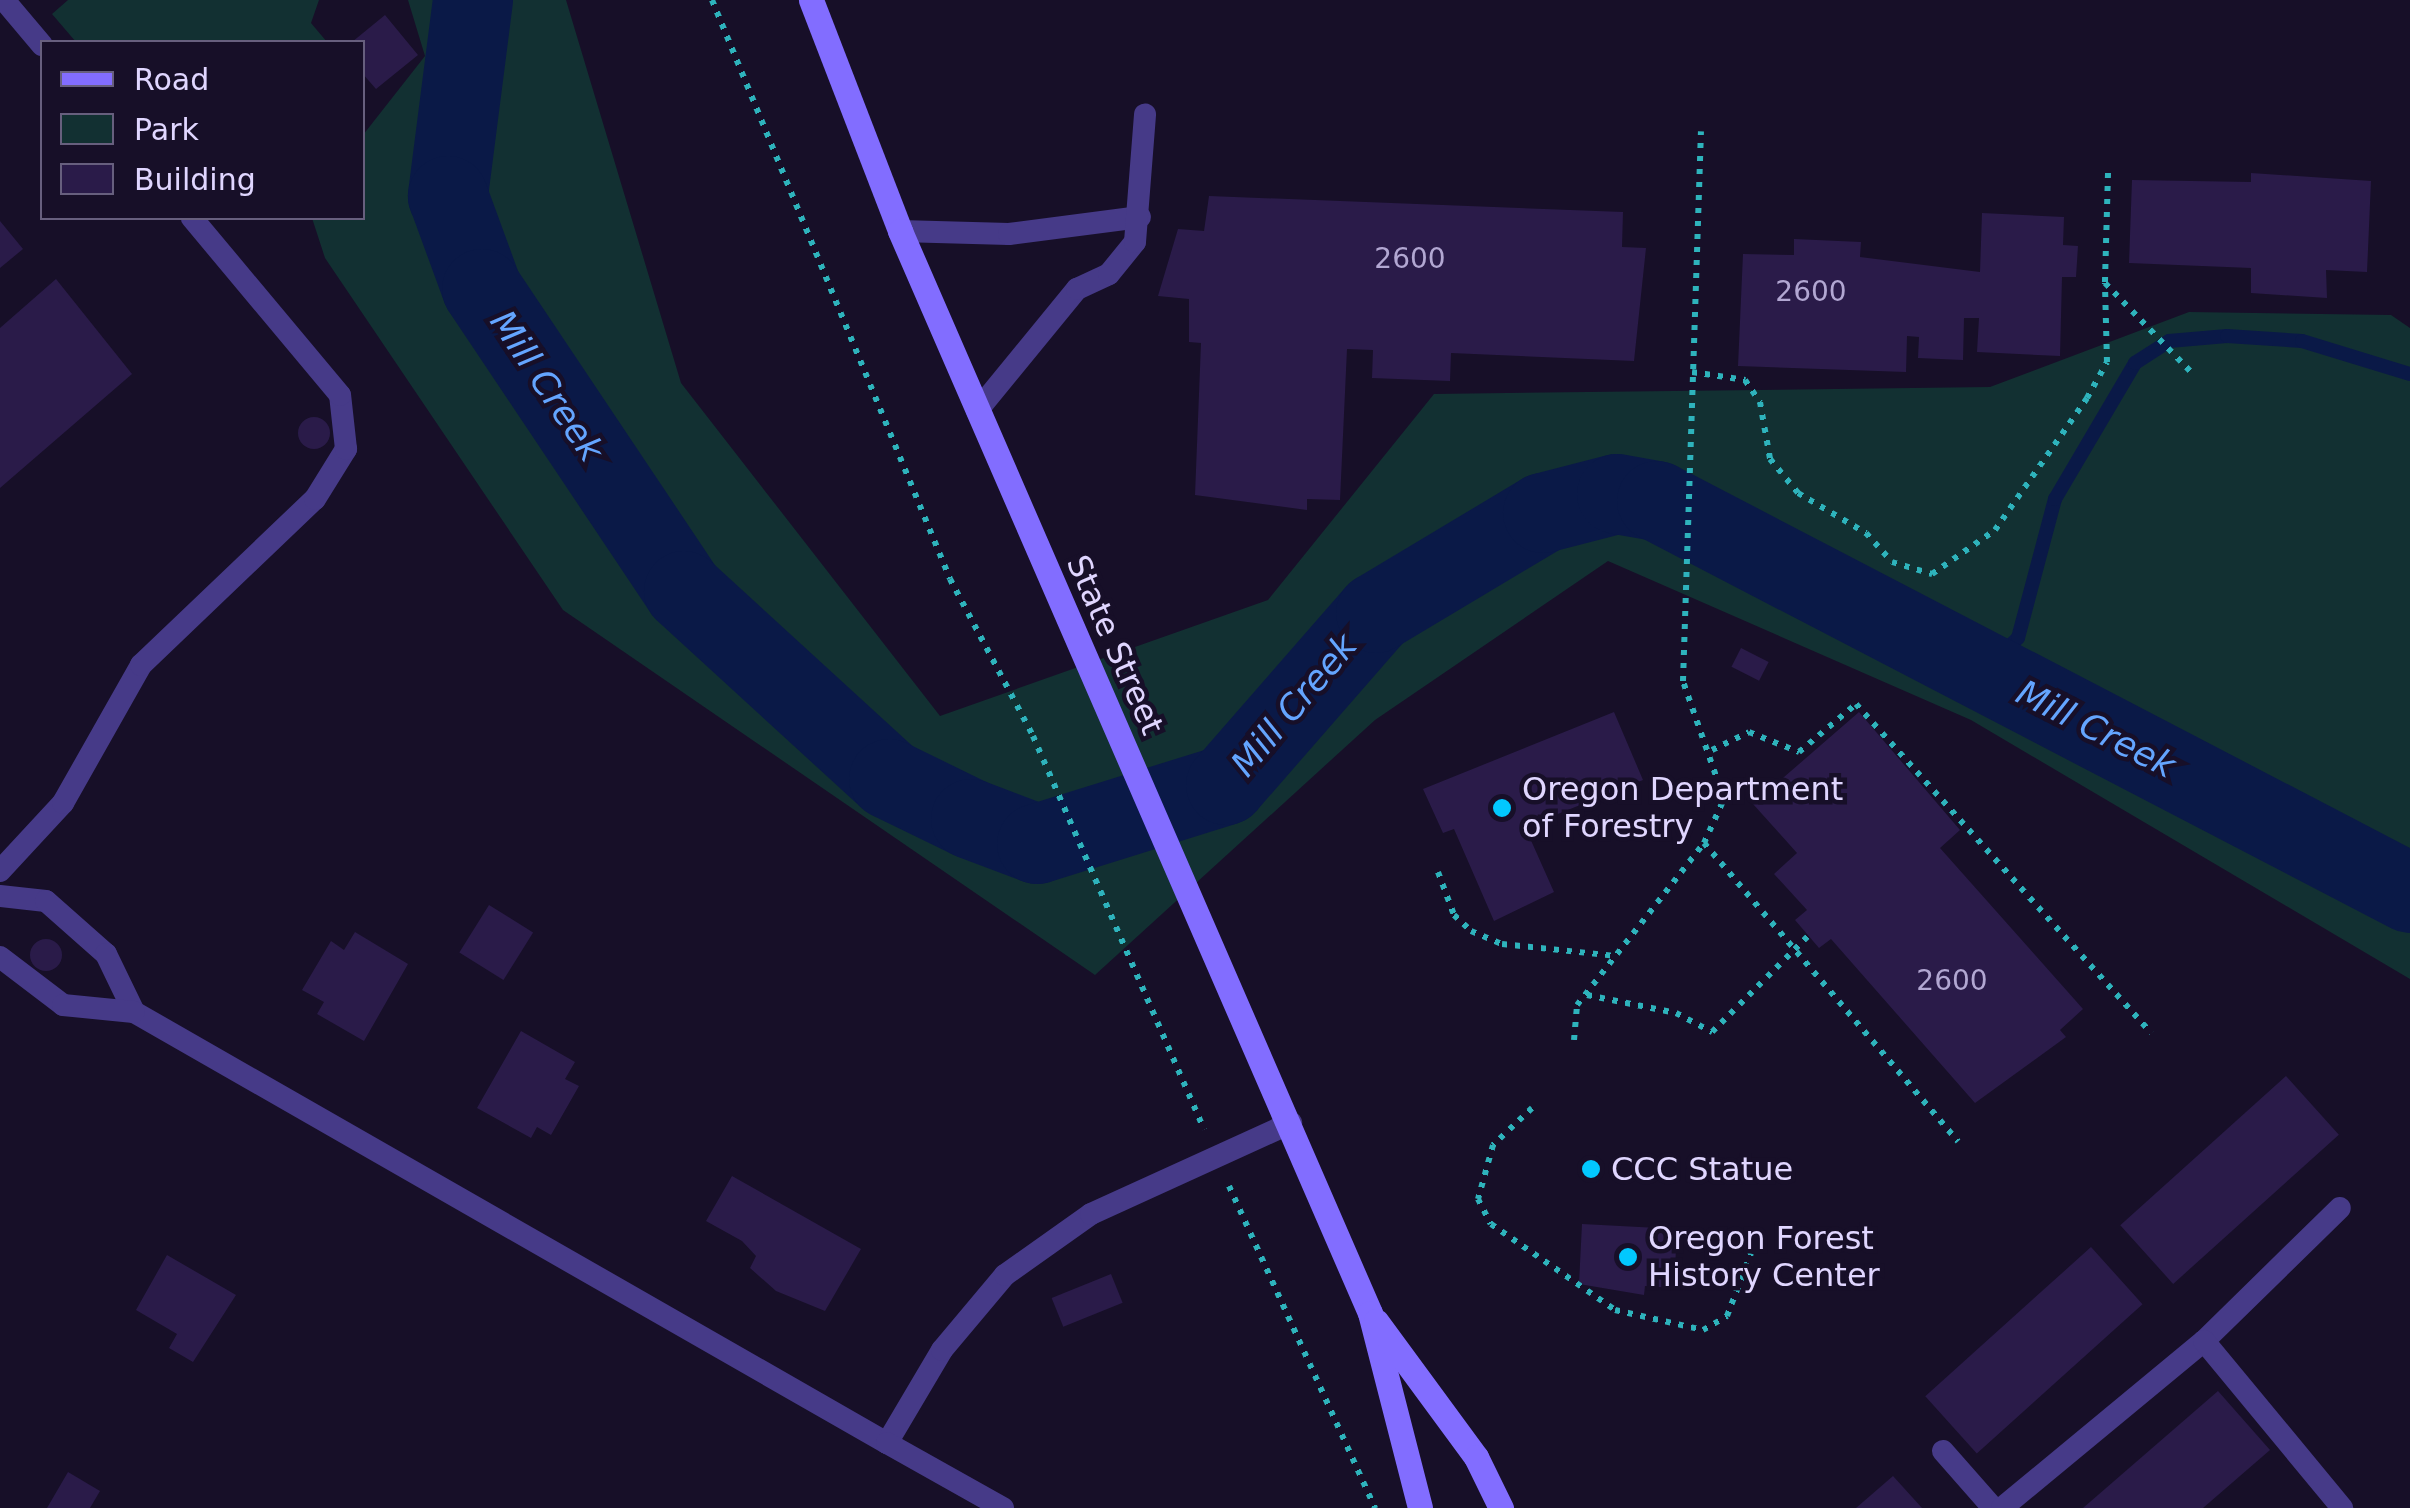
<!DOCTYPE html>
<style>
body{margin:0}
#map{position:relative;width:2410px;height:1508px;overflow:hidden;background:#170f28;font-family:"DejaVu Sans",sans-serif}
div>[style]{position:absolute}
.green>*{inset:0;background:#123032}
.stream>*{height:14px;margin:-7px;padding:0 7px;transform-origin:7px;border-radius:7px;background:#0a1947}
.river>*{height:80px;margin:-40px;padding:0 40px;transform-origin:40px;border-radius:40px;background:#0a1947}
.building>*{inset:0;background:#2a1b49;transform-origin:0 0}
.round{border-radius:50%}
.path>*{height:6px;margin-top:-3px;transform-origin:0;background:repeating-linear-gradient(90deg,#2eb3bc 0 5px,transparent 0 13px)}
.lane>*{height:22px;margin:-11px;padding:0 11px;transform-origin:11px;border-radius:11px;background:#463a88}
.secondary>*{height:25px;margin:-12.5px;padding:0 12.5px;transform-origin:12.5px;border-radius:12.5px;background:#826dff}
.dots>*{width:28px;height:28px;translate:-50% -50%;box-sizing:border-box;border:5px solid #170f28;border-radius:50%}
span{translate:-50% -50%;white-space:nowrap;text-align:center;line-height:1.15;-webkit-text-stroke:9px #170f28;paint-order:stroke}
.number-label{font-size:28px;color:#b2a7d2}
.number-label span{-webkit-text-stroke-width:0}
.street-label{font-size:32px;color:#e0d6ff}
.poi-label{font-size:32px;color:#e0d6ff}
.left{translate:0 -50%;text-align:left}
.water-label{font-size:35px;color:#64a5ff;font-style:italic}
.legend{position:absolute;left:40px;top:40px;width:325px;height:180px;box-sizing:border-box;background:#170f28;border:2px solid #675f7e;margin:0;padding:12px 18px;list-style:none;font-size:30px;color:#e0d6ff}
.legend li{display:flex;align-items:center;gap:20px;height:50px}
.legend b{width:50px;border:2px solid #675f7e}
</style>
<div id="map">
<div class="green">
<i style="clip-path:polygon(68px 0,319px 0,311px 23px,327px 42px,76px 42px,52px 14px)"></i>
<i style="clip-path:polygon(408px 0,566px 0,681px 383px,940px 716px,1268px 600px,1434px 394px,1990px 387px,2189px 312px,2391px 315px,2410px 328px,2410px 979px,1971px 720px,1608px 561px,1375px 720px,1095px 975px,563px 610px,325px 258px,312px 218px,362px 218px,363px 135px,425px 56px)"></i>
</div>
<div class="stream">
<i style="left:1987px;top:668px;width:43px;rotate:-44.1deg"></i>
<i style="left:2018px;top:638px;width:144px;rotate:-75.1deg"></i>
<i style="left:2055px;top:499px;width:158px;rotate:-59.5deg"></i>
<i style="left:2135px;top:363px;width:40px;rotate:-32.9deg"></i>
<i style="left:2169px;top:341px;width:58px;rotate:-4.9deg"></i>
<i style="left:2227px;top:336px;width:75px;rotate:3.8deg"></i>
<i style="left:2302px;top:341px;width:113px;rotate:17deg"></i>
</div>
<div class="river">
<i style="left:473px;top:0;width:198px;rotate:97.3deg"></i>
<i style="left:448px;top:196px;width:99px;rotate:69.9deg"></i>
<i style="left:482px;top:289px;width:363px;rotate:56.2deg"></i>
<i style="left:684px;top:591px;width:278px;rotate:42.5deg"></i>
<i style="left:889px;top:779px;width:91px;rotate:26deg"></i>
<i style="left:971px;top:819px;width:71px;rotate:20.7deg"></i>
<i style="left:1037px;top:844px;width:198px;rotate:-17.3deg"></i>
<i style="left:1226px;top:785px;width:228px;rotate:-48.9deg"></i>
<i style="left:1376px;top:613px;width:195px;rotate:-30.9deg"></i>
<i style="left:1543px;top:513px;width:76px;rotate:-14.4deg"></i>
<i style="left:1617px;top:494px;width:41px;rotate:9.9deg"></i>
<i style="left:1657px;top:501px;width:849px;rotate:27.5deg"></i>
</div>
<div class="building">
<i style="clip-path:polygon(385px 15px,418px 55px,376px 89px,362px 73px,362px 42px,352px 42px)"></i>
<i style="clip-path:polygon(2251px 173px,2371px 181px,2367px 272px,2326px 270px,2327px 298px,2251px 293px,2251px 268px,2129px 263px,2132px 180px,2251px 182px)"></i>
<i style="clip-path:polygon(1209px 196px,1623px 212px,1622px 247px,1646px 248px,1634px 361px,1451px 353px,1450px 381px,1372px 378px,1373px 350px,1347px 349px,1340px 500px,1307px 499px,1307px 510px,1195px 495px,1201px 343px,1189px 342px,1189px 299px,1158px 296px,1178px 229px,1204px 231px)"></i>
<i style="clip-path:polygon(1982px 213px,2064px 217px,2063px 245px,2078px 246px,2076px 277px,2062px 277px,2060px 356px,1977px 352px,1979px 318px,1964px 318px,1963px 360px,1918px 358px,1919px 337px,1907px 336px,1906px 372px,1738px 366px,1743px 254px,1794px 255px,1794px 239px,1861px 242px,1860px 257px,1980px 272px)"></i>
<i style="clip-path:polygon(0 221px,23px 249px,0 268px)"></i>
<i style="clip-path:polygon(56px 279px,132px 374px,0 488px,0 328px)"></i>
<i class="round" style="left:298px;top:417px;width:32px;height:32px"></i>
<i style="left:1741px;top:648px;width:31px;height:21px;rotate:27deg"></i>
<i style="clip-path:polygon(1614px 712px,1643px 780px,1525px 827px,1554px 892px,1494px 921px,1454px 829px,1443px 833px,1423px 789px)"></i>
<i style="clip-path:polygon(1859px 712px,1960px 830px,1940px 848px,2083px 1009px,2060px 1030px,2066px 1037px,1975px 1103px,1831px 939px,1819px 948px,1795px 920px,1807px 910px,1774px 874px,1797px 853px,1753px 804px)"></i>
<i style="left:489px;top:905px;width:52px;height:56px;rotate:32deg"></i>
<i style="clip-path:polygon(355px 932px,408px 964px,364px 1041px,317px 1014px,324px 1002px,302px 990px,331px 941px,344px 950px)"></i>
<i class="round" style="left:30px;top:939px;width:32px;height:32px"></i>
<i style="clip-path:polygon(521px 1031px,575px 1062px,565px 1079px,579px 1086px,551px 1135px,537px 1127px,531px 1138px,477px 1108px)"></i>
<i style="left:2286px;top:1076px;width:79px;height:223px;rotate:48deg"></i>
<i style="clip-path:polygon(732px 1176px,861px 1249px,825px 1311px,776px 1291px,750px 1268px,756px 1256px,742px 1241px,706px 1221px)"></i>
<i style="clip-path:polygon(1582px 1224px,1677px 1229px,1674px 1288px,1645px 1286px,1644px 1295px,1579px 1284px)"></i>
<i style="left:2091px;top:1247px;width:77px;height:223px;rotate:48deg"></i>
<i style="clip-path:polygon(167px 1255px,236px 1295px,193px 1362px,169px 1348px,177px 1334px,136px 1310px)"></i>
<i style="left:1111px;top:1274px;width:31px;height:64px;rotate:68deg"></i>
<i style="clip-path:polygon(2218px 1391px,2270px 1450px,2203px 1508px,2083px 1508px)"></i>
<i style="clip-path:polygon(68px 1472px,100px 1491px,90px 1508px,47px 1508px)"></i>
<i style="clip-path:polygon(1893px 1476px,1922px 1508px,1856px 1508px)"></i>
</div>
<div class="path">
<i style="left:712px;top:0;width:626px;rotate:67.65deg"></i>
<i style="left:950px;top:579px;width:178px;rotate:62.1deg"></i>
<i style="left:1033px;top:736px;width:429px;rotate:66.5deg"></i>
<i style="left:2108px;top:173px;width:110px;rotate:91.6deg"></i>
<i style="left:2105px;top:283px;width:124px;rotate:46deg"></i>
<i style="left:1692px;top:372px;width:54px;rotate:8.6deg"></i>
<i style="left:1745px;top:380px;width:27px;rotate:56deg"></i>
<i style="left:1760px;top:402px;width:58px;rotate:80deg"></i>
<i style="left:1770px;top:459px;width:44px;rotate:50.5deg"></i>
<i style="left:1798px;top:493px;width:79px;rotate:30.5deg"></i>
<i style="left:1866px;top:533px;width:39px;rotate:48deg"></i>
<i style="left:1892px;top:562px;width:42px;rotate:16.7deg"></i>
<i style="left:1932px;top:574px;width:77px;rotate:-34.9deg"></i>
<i style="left:1995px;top:530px;width:161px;rotate:-55.1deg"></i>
<i style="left:2087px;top:398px;width:41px;rotate:-60.9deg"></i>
<i style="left:2107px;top:362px;width:79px;rotate:-91.5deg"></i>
<i style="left:1712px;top:750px;width:41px;rotate:-25.9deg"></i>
<i style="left:1749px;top:732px;width:54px;rotate:21.8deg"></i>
<i style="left:1799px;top:752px;width:75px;rotate:-40.1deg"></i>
<i style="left:1856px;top:704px;width:442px;rotate:48.1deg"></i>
<i style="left:1704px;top:843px;width:392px;rotate:49.6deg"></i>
<i style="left:1438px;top:872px;width:46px;rotate:69.6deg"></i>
<i style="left:1454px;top:915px;width:23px;rotate:43deg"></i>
<i style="left:1471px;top:931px;width:34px;rotate:23deg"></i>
<i style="left:1502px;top:944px;width:116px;rotate:6deg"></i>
<i style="left:1587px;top:995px;width:91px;rotate:11.4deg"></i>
<i style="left:1676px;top:1013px;width:41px;rotate:27.8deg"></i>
<i style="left:1712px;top:1032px;width:136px;rotate:-45deg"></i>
<i style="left:1574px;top:1040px;width:35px;rotate:-85deg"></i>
<i style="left:1577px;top:1005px;width:206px;rotate:-51.9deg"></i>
<i style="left:1704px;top:843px;width:48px;rotate:-65.6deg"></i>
<i style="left:1724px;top:799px;width:125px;rotate:-109.2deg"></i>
<i style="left:1683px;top:681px;width:550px;rotate:-88.13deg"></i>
<i style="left:1532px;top:1108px;width:54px;rotate:136.5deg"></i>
<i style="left:1493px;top:1145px;width:56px;rotate:105.5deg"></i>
<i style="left:1478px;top:1199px;width:28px;rotate:63deg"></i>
<i style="left:1491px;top:1224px;width:151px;rotate:34.7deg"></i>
<i style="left:1615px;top:1310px;width:90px;rotate:12.8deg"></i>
<i style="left:1703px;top:1330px;width:28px;rotate:-30deg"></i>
<i style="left:1727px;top:1316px;width:67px;rotate:-69.1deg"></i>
<i style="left:1229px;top:1186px;width:354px;rotate:65.6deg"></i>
</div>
<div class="lane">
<i style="left:4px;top:0;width:59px;rotate:49.8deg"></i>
<i style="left:900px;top:231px;width:109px;rotate:1.6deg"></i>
<i style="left:1009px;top:234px;width:132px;rotate:-7.4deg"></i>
<i style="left:977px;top:411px;width:158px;rotate:-50.7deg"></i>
<i style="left:1077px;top:289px;width:35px;rotate:-25deg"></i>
<i style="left:1109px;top:274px;width:41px;rotate:-50.9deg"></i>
<i style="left:1135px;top:242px;width:128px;rotate:-85.5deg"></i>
<i style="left:0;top:871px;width:93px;rotate:-47.2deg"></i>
<i style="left:63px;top:803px;width:159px;rotate:-60.5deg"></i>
<i style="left:141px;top:665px;width:240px;rotate:-43.7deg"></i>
<i style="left:315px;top:499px;width:59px;rotate:-58.2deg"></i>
<i style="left:346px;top:449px;width:54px;rotate:-96.3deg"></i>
<i style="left:340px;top:395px;width:231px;rotate:-129.9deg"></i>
<i style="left:0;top:896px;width:46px;rotate:6.2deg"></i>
<i style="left:46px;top:901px;width:80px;rotate:41.5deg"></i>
<i style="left:106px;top:954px;width:64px;rotate:64.2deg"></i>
<i style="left:134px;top:1012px;width:868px;rotate:29.79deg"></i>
<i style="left:887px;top:1443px;width:108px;rotate:-59.4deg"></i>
<i style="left:942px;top:1350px;width:98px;rotate:-50deg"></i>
<i style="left:1005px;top:1275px;width:105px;rotate:-35.3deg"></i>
<i style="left:1091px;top:1214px;width:220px;rotate:-24.5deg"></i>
<i style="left:0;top:957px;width:79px;rotate:37.3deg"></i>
<i style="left:63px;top:1005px;width:71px;rotate:5.6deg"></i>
<i style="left:2204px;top:1341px;width:190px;rotate:-44.4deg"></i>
<i style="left:887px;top:1443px;width:133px;rotate:29.3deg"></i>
<i style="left:1943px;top:1451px;width:76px;rotate:48.7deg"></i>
<i style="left:2002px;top:1508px;width:262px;rotate:-39.6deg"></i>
<i style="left:2204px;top:1341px;width:217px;rotate:50.4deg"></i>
</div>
<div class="secondary">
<i style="left:811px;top:0;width:248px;rotate:68.9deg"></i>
<i style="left:900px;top:231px;width:1180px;rotate:66.52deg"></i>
<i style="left:1370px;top:1313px;width:201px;rotate:75.6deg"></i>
<i style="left:1376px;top:1321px;width:169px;rotate:53.7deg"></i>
<i style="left:1476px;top:1457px;width:57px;rotate:63.9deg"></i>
</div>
<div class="dots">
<i style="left:1502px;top:808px;background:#02c8ff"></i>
<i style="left:1591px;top:1169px;background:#02c8ff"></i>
<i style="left:1628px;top:1257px;background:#02c8ff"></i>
</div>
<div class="number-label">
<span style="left:1410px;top:259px">2600</span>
<span style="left:1811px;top:292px">2600</span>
<span style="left:1952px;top:981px">2600</span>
</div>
<div class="street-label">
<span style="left:1115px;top:645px;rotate:66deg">State Street</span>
</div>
<div class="poi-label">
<span class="left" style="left:1522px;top:808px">Oregon Department<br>of Forestry</span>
<span class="left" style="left:1611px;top:1169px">CCC Statue</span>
<span class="left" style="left:1648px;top:1257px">Oregon Forest<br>History Center</span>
</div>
<div class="water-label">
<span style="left:547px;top:386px;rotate:56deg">Mill Creek</span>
<span style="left:1294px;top:705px;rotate:-50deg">Mill Creek</span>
<span style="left:2096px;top:729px;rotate:27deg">Mill Creek</span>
</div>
<ul class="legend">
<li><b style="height:12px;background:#826dff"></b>Road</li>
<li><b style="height:28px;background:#123032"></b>Park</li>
<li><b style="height:28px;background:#2a1b49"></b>Building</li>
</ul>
</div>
